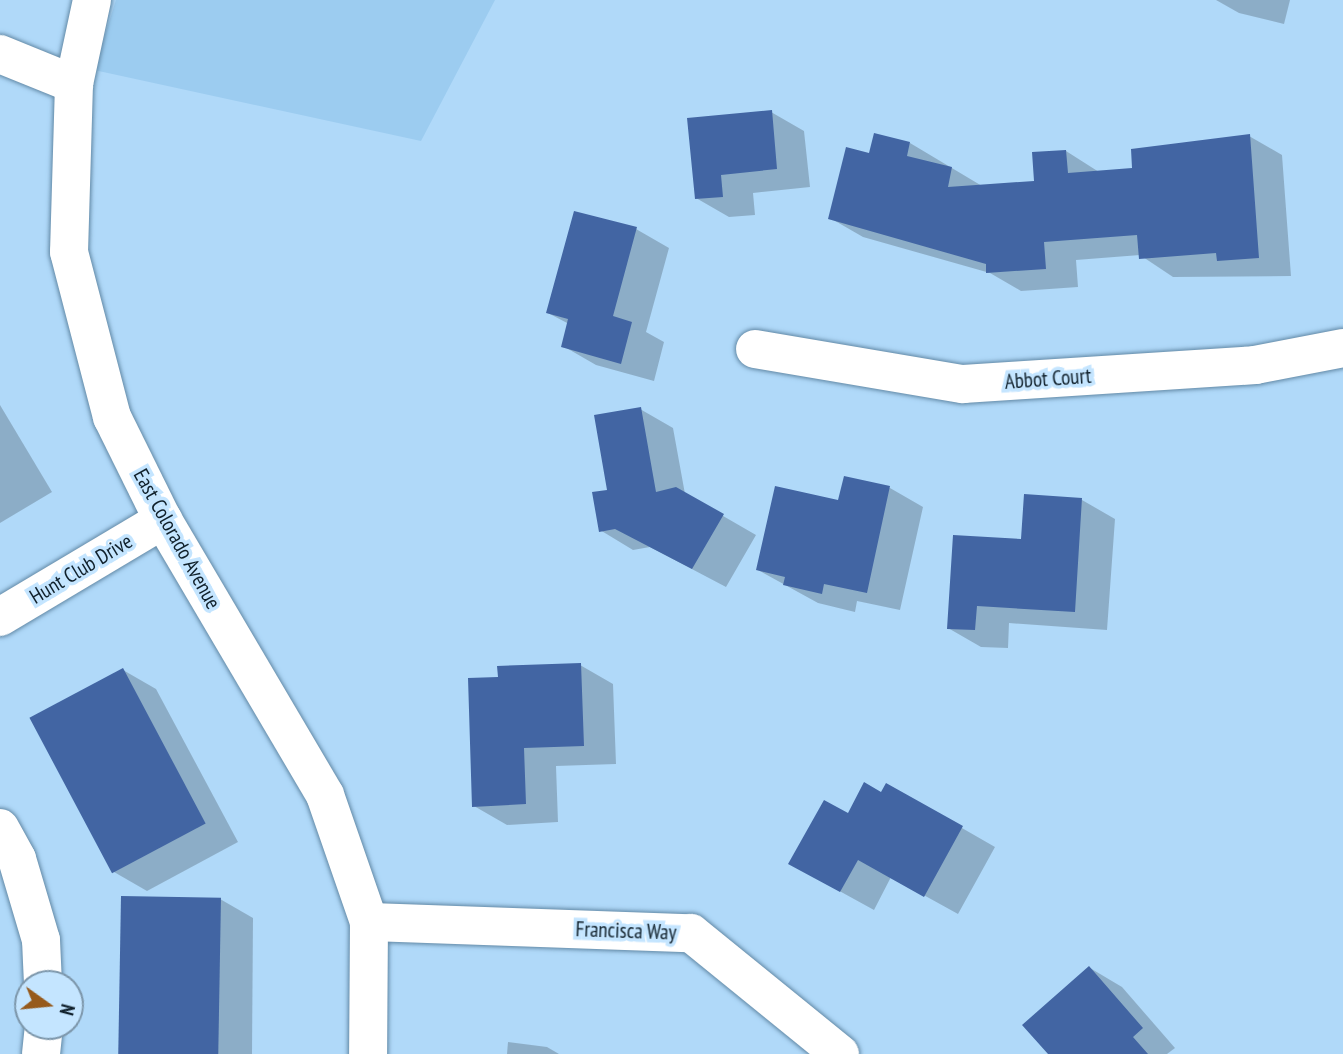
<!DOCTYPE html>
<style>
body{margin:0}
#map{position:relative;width:1343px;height:1054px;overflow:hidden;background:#b0d9f9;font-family:"PT Sans Narrow",sans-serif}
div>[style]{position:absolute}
.built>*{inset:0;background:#9cccf0}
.shadow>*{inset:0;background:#0003}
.building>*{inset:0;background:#4265a3;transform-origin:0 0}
.roads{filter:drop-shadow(0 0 2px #6289a6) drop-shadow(0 0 2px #6289a6)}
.street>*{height:38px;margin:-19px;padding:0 19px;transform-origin:19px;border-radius:19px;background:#fff}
span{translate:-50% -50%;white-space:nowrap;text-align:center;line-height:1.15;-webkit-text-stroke:7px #c4e5ff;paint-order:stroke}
.street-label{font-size:21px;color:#10202b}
.north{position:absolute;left:14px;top:970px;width:70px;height:70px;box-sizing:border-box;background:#c4e5ff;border:2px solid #7c96aa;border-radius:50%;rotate:105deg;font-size:19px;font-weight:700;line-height:28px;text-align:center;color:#10202b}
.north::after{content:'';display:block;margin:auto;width:24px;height:32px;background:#965a1c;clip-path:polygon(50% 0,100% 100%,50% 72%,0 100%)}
</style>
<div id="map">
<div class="built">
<i style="clip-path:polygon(116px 0,495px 0,421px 141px,94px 70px)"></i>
</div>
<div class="shadow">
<i style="clip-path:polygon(1216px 0,1290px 0,1284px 24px,1239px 13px)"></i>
<i style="clip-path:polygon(771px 112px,804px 131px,810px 187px,753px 193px,755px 215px,729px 217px,696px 198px)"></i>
<i style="clip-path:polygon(1249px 136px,1282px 155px,1291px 276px,1173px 277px,1140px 255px,1076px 260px,1078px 287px,1021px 291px,990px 273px,863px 237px,830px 218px,870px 155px,910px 143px,982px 186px,1036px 183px,1066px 151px,1099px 172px,1134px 170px)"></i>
<i style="clip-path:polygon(636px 229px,669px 248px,646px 332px,664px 342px,654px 381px,596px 365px,563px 346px,569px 324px,548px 313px)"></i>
<i style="clip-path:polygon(0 405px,52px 492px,0 523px)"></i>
<i style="clip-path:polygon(640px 409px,673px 428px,685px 494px,756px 535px,726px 587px,650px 547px,633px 550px,600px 530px)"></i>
<i style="clip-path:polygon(845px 478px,890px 488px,923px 507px,900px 610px,857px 601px,855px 612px,818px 603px,758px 570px,840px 502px)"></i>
<i style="clip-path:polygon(1026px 496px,1082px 500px,1115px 519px,1107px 630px,1009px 623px,1008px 648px,981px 647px,948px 628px,1023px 541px)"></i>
<i style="clip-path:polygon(580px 665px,613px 684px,616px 764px,556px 766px,558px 822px,507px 825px,474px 806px,500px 679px)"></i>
<i style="clip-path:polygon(123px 670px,156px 689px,238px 842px,147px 891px,114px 872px)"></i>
<i style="clip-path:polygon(887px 785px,995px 847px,958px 914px,891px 877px,874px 910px,823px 882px)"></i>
<i style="clip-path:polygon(220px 899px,253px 918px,252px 1054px,121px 1054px)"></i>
<i style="clip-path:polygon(1090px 968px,1122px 987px,1175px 1048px,1167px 1054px,1050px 1054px)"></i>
<i style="clip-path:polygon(508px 1042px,547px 1047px,559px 1054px,507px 1054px)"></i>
</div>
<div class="building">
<i style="clip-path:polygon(772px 110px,777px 169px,721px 175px,723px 197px,695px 199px,687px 118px)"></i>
<i style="clip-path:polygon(874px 133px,910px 142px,907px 156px,952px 167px,948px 187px,1034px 181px,1032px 152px,1066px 150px,1068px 173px,1132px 168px,1131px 149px,1250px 134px,1259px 258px,1217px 261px,1216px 253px,1139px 259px,1137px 235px,1044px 242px,1046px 269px,986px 273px,986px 264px,828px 219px,846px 147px,869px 153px)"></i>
<i style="clip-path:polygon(574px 211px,637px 227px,613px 316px,632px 322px,621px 364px,561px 347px,568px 319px,546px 313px)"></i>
<i style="clip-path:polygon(641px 407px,656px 492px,676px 487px,724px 514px,692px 569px,615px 529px,599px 532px,592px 492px,607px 490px,594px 415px)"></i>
<i style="clip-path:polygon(844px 476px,890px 486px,867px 593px,824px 584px,822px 594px,783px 585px,785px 577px,756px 570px,775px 486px,838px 500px)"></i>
<i style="clip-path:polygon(1024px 494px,1082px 498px,1075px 612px,977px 606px,975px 630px,947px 629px,953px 535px,1021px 539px)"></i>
<i style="clip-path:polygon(581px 663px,584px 746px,524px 748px,526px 804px,472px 807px,468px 678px,498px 677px,497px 666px)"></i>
<i style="left:123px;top:668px;width:176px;height:106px;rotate:62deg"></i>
<i style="clip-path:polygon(864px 782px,881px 792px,886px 783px,963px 826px,924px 897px,858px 860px,840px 892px,788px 864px,824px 800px,848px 813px)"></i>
<i style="left:121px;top:896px;width:100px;height:158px;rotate:1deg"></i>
<i style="clip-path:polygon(1089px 966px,1143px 1028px,1133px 1037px,1148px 1054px,1048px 1054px,1022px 1025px)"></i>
</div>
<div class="roads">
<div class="street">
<i style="left:92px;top:0;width:86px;rotate:102.1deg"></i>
<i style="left:74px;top:84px;width:168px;rotate:91.7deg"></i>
<i style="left:69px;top:252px;width:171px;rotate:75.4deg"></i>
<i style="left:112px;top:417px;width:115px;rotate:63.7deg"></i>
<i style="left:163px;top:520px;width:319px;rotate:59.5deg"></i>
<i style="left:325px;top:795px;width:134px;rotate:70.9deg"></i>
<i style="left:369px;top:922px;width:132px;rotate:90.4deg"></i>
<i style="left:0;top:54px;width:80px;rotate:22.1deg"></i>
<i style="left:755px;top:349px;width:211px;rotate:9.6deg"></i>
<i style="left:963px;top:384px;width:293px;rotate:-3.7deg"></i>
<i style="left:1255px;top:365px;width:90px;rotate:-10.9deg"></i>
<i style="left:0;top:617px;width:190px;rotate:-30.8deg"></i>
<i style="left:0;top:828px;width:35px;rotate:61deg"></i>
<i style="left:17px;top:859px;width:84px;rotate:73.5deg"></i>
<i style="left:41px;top:940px;width:44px;rotate:87.4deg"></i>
<i style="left:369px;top:922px;width:322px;rotate:2deg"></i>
<i style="left:691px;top:933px;width:192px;rotate:39.1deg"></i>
<i style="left:41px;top:1054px;width:28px;rotate:-84deg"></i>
</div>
</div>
<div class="street-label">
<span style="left:1048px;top:379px;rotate:-4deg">Abbot Court</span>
<span style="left:177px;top:539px;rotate:61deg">East Colorado Avenue</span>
<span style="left:81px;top:569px;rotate:-31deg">Hunt Club Drive</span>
<span style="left:626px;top:931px;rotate:2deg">Francisca Way</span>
</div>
<div class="north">N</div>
</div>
